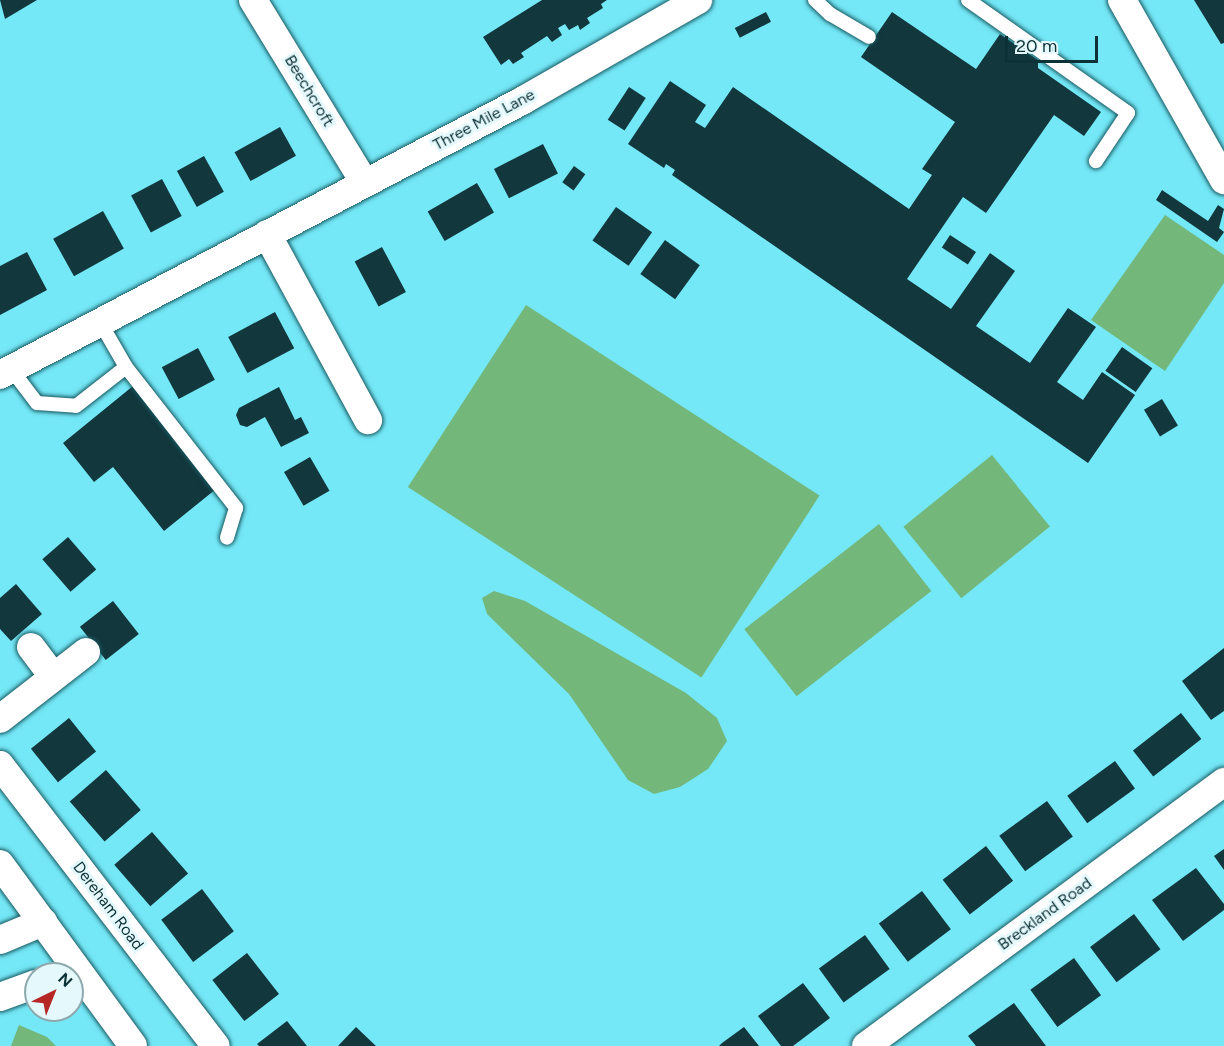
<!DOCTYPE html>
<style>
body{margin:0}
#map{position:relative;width:1224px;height:1046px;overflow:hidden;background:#75e8f7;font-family:Figtree,sans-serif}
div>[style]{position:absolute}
.green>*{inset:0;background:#73b77b;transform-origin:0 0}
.building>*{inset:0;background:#12373c;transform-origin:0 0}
.roads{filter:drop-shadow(0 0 2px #175860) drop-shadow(0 0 2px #175860)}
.lane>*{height:14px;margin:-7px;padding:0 7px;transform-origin:7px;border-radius:7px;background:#fff}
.street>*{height:28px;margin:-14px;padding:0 14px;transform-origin:14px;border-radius:14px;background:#fff}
span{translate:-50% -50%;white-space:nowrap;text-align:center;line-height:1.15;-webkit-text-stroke:6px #e5f9fc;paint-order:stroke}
.street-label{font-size:16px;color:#0c3237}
.north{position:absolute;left:24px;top:962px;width:60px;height:60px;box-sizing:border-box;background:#e5f9fc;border:2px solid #8ea9ad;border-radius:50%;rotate:43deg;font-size:16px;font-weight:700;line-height:24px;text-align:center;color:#0c3237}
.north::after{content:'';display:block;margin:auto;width:21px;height:27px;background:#b52624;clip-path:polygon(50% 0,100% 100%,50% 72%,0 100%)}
.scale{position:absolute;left:1005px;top:36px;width:93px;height:27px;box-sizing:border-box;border:3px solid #0c3237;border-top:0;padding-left:8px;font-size:18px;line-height:21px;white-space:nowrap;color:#0c3237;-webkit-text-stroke:4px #e5f9fc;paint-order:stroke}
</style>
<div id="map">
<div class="green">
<i style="clip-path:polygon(1165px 215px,1224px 255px,1224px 283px,1165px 371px,1091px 320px)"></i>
<i style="left:526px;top:305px;width:350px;height:217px;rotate:33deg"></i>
<i style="left:992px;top:455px;width:92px;height:114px;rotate:51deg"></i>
<i style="left:879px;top:524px;width:85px;height:171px;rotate:52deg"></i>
<i style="clip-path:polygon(494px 591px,525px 601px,686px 693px,717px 718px,727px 741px,708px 769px,680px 787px,654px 794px,628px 780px,569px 694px,487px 614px,482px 598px)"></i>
<i style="clip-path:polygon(19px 1025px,47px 1037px,56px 1046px,11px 1046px)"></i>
</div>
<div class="building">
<i style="clip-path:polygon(0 0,37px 0,5px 19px)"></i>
<i style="clip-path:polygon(542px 0,607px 0,601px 4px,603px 8px,587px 18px,590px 23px,580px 30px,578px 25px,569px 30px,565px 24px,558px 28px,562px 35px,552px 42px,547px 36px,521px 53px,524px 57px,513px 64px,509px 59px,501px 65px,483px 37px)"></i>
<i style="clip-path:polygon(1194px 0,1224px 0,1224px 43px,1221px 44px)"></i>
<i style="left:766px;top:12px;width:11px;height:35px;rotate:63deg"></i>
<i style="clip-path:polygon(892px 12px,976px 69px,1000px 34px,1038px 60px,1038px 68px,1101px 112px,1084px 136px,1054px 115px,986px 213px,963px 197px,907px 279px,951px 309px,990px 253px,1015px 271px,976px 326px,1030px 363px,1068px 308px,1096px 327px,1057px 382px,1083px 400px,1102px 372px,1135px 395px,1088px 463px,672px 175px,675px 170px,666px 164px,664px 168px,628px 144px,670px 81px,706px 105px,695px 122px,705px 128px,733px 87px,909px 209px,932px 175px,922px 169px,955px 122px,861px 57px)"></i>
<i style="left:629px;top:87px;width:20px;height:39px;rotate:33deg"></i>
<i style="left:280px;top:127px;width:33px;height:52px;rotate:61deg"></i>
<i style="left:543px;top:144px;width:33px;height:55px;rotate:63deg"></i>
<i style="left:204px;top:156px;width:41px;height:31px;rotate:61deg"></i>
<i style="left:574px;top:166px;width:14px;height:20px;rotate:36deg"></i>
<i style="left:162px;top:179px;width:42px;height:35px;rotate:62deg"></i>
<i style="left:477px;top:183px;width:34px;height:57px;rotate:60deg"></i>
<i style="clip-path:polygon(1162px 190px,1208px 221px,1218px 205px,1224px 209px,1219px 228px,1224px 232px,1217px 242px,1156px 200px)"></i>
<i style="left:616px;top:207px;width:44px;height:41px;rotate:35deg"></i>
<i style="left:103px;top:211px;width:43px;height:57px;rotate:61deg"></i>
<i style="left:950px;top:235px;width:31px;height:15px;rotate:33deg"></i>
<i style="left:665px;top:240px;width:43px;height:42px;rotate:36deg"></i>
<i style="left:382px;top:247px;width:51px;height:31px;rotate:62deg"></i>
<i style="clip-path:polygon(27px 252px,47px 290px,0 315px,0 266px)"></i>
<i style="left:275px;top:312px;width:41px;height:53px;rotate:62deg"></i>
<i style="left:1122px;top:347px;width:37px;height:29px;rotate:35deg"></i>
<i style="left:198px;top:348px;width:36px;height:41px;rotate:62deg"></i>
<i style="clip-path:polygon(133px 386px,216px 489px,164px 531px,113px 467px,94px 482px,63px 443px)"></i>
<i style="clip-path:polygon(279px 387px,295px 420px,301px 417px,309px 433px,281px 447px,265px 417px,247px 427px,240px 425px,236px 415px,239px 408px)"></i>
<i style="left:1162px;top:399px;width:31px;height:21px;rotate:59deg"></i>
<i style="left:310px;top:457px;width:39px;height:30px;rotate:60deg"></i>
<i style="left:68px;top:537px;width:43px;height:34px;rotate:49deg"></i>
<i style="clip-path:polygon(16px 584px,42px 614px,11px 641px,0 629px,0 598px)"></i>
<i style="left:113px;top:601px;width:42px;height:42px;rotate:52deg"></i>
<i style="clip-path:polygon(1224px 648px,1224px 711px,1211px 720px,1182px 681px)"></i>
<i style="left:1181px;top:713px;width:33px;height:61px;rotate:52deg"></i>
<i style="left:69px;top:718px;width:43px;height:49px;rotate:51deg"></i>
<i style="left:1115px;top:761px;width:34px;height:59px;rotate:54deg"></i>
<i style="left:106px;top:770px;width:53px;height:48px;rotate:49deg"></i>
<i style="left:1047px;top:801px;width:44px;height:59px;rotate:54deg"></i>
<i style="left:152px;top:832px;width:55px;height:50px;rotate:49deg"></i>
<i style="left:986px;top:846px;width:44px;height:55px;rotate:52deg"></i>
<i style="clip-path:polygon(1224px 849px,1224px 870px,1214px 856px)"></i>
<i style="clip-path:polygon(1196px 868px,1224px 904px,1224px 910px,1183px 941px,1152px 900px)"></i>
<i style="left:202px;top:889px;width:53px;height:51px;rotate:53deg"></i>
<i style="left:922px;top:891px;width:48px;height:54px;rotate:53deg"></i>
<i style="left:1134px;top:914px;width:44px;height:55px;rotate:53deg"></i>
<i style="left:865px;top:935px;width:42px;height:57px;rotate:54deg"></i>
<i style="left:247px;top:953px;width:52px;height:44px;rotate:52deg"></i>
<i style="left:1074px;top:958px;width:46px;height:54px;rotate:54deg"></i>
<i style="clip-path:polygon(803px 983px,830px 1018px,793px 1046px,781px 1046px,758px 1016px)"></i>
<i style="clip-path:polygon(1014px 1003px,1046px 1046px,976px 1046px,968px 1036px)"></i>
<i style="clip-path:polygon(287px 1021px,307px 1046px,259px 1046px,257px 1044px)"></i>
<i style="clip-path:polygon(356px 1027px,376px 1046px,338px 1046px)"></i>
<i style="clip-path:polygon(744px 1027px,759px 1046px,719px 1046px,722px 1043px)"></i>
</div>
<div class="roads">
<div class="lane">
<i style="left:815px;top:0;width:21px;rotate:43deg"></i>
<i style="left:830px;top:14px;width:45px;rotate:30.5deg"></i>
<i style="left:968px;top:0;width:196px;rotate:35.2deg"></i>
<i style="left:1128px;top:113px;width:58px;rotate:123.7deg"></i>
<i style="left:100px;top:322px;width:52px;rotate:60deg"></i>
<i style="left:126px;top:367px;width:179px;rotate:52deg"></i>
<i style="left:236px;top:508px;width:31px;rotate:107deg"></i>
<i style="left:11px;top:369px;width:43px;rotate:52.6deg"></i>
<i style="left:37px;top:403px;width:39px;rotate:4deg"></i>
<i style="left:76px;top:406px;width:63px;rotate:-38deg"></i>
</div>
<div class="street">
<i style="left:253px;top:0;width:213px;rotate:58.6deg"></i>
<i style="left:1122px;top:0;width:207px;rotate:60.5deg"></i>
<i style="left:267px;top:234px;width:212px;rotate:61.5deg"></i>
<i style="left:0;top:375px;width:590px;rotate:-27.7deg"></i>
<i style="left:522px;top:101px;width:203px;rotate:-29.8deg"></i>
<i style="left:31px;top:647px;width:35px;rotate:53deg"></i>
<i style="left:0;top:719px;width:109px;rotate:-37.9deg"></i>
<i style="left:0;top:765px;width:354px;rotate:52.5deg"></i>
<i style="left:0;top:864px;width:225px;rotate:53.8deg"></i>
<i style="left:0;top:940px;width:47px;rotate:-22.7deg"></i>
<i style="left:0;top:997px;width:38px;rotate:-20deg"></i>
<i style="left:866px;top:1046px;width:445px;rotate:-36.4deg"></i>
</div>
</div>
<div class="street-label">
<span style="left:309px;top:91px;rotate:59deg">Beechcroft</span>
<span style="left:484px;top:120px;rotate:-28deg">Three Mile Lane</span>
<span style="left:108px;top:906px;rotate:53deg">Dereham Road</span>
<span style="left:1045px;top:914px;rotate:-36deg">Breckland Road</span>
</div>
<div class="north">N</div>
<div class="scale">20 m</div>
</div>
